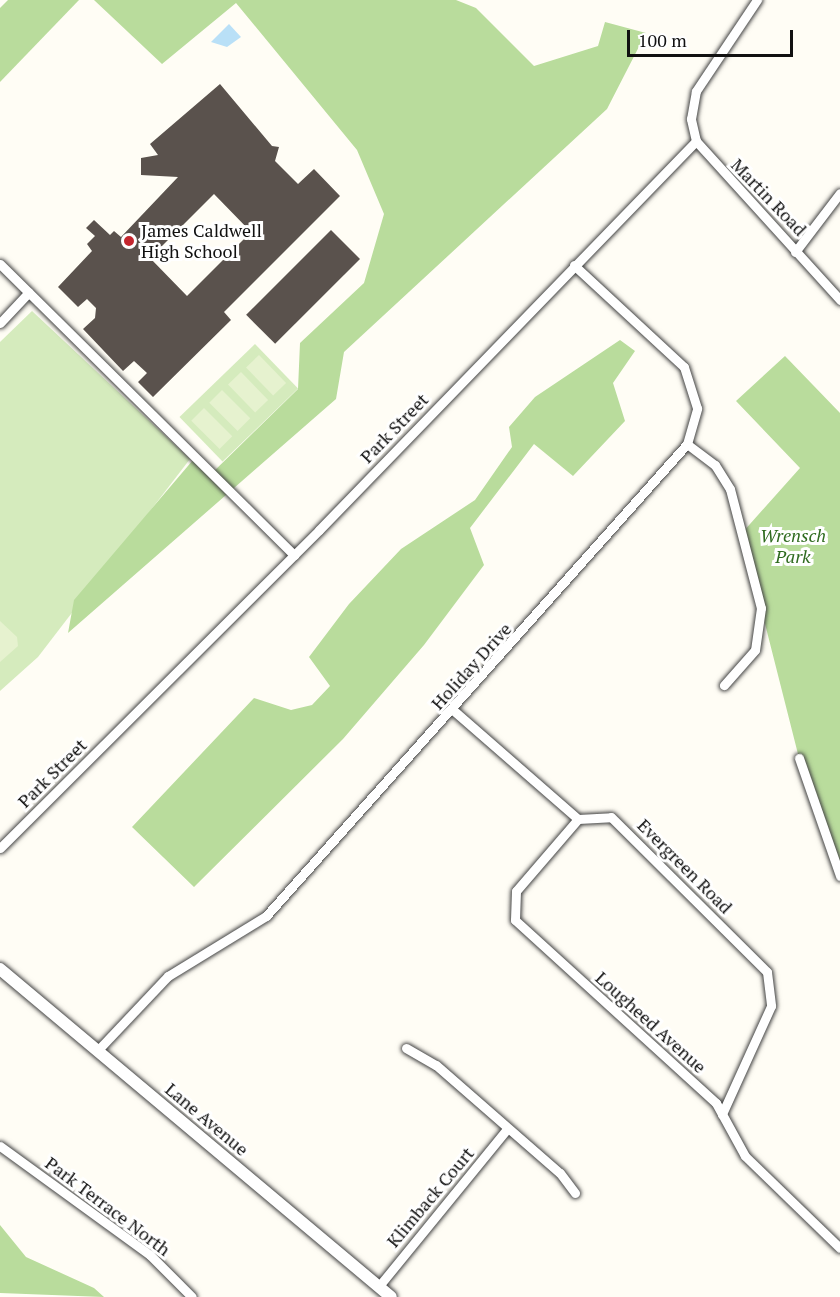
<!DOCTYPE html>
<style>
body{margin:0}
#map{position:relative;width:840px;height:1297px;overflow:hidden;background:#fffdf5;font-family:"PT Serif",serif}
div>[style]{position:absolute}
.green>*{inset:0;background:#d5ebbd;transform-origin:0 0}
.forest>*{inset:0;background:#b9dc9c}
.pitch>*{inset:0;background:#e6f2cf;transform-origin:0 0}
.water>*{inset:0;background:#b9e0f7}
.building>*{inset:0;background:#5a524d;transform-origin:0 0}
.roads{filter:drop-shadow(0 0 2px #444) drop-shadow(0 0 2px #444)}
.minor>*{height:9px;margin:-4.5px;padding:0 4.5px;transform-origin:4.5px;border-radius:4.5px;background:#fff}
.tertiary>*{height:12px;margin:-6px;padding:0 6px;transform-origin:6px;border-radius:6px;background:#fff}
.dots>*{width:16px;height:16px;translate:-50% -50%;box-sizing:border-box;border:3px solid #fff;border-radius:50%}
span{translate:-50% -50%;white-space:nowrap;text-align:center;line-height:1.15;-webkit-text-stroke:6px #fff;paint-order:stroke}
.street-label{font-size:18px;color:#111}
.poi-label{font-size:18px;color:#111}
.left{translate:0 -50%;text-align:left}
.park-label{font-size:18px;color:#2f6b1f;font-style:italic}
.scale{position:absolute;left:627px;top:30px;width:166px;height:27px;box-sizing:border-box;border:3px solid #111;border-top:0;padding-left:8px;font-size:18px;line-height:21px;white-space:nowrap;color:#111;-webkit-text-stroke:4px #fff;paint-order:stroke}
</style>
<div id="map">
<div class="green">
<i style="clip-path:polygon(32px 311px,190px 459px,38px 657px,0 691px,0 342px)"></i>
<i style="left:255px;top:344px;width:62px;height:105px;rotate:46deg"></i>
</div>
<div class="forest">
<i style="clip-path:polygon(8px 0,79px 0,0 82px,0 8px)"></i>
<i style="clip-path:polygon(94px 0,456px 0,476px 8px,534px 66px,598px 46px,605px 22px,646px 33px,607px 109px,344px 352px,336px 399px,68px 633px,74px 600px,193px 460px,209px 476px,298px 389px,300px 343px,364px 283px,384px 214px,357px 150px,236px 3px,162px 64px)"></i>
<i style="clip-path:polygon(620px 340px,635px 351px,613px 383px,625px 421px,573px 476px,534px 444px,470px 528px,484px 565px,424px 645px,343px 739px,194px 887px,132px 827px,254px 698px,291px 710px,312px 705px,330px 686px,309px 657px,349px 604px,401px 549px,475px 500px,512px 447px,509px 427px,535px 397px)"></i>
<i style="clip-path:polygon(785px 356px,840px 413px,840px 876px,799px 758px,742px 533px,800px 468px,736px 401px)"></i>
<i style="clip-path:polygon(0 1225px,26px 1257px,94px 1288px,104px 1297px,0 1293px)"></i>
</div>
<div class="pitch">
<i style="left:259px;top:355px;width:39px;height:18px;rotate:46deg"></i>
<i style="left:241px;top:372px;width:39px;height:18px;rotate:46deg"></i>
<i style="left:222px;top:390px;width:40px;height:18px;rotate:45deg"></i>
<i style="left:204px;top:408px;width:40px;height:18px;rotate:45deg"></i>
<i style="clip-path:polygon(0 621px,17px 637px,18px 646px,0 662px)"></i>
</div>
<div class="water">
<i style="clip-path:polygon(229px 24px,241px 37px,227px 47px,211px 42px)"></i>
</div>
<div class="building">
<i style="clip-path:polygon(evenodd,220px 84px,272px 146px,279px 147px,275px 161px,298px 184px,314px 169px,340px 196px,224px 312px,231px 320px,153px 397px,138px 382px,147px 373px,134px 361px,123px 371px,83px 329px,95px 318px,96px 308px,87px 299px,78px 307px,58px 287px,92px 251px,87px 244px,95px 236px,86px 228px,94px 220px,110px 235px,114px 231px,121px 237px,178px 177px,141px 175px,141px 158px,158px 155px,150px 144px,220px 84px,214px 194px,251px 232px,187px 296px,150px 258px,214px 194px)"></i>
<i style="left:331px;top:230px;width:41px;height:120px;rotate:45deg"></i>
</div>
<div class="roads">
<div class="minor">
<i style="left:696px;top:141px;width:215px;rotate:47.8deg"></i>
<i style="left:795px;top:252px;width:74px;rotate:-52.7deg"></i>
<i style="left:0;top:264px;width:414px;rotate:44.7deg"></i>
<i style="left:0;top:323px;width:42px;rotate:-46.9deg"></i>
<i style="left:687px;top:444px;width:35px;rotate:37deg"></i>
<i style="left:715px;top:465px;width:28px;rotate:58deg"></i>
<i style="left:730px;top:489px;width:123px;rotate:75.4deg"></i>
<i style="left:761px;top:608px;width:42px;rotate:98.1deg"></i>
<i style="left:755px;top:650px;width:47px;rotate:131.5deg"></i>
<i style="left:453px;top:710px;width:166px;rotate:41.1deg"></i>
<i style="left:578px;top:819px;width:33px;rotate:-3deg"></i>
<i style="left:611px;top:817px;width:220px;rotate:44.8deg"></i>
<i style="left:767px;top:972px;width:34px;rotate:83deg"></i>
<i style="left:771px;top:1006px;width:119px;rotate:114.4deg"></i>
<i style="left:799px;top:758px;width:125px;rotate:70.8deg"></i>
<i style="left:578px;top:819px;width:95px;rotate:130.7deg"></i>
<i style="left:516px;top:891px;width:29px;rotate:92deg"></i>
<i style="left:515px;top:920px;width:272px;rotate:42.3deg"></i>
<i style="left:716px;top:1103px;width:60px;rotate:61.3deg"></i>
<i style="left:745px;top:1156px;width:132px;rotate:44.1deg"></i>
<i style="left:0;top:848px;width:450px;rotate:-44.9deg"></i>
<i style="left:319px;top:530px;width:542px;rotate:-45.9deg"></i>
<i style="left:696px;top:141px;width:23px;rotate:-103deg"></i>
<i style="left:691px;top:119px;width:28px;rotate:-80deg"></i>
<i style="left:696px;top:91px;width:110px;rotate:-56.2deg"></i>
<i style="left:406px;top:1048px;width:34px;rotate:30deg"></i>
<i style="left:436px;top:1065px;width:164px;rotate:41.1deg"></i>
<i style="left:560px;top:1173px;width:25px;rotate:53deg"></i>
<i style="left:97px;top:1051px;width:103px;rotate:-46.6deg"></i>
<i style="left:168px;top:976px;width:115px;rotate:-31.5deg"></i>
<i style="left:266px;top:916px;width:632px;rotate:-48.27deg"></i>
<i style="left:687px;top:444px;width:37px;rotate:-74deg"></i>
<i style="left:697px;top:408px;width:43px;rotate:-107.6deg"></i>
<i style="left:684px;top:367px;width:150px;rotate:-137.2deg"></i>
<i style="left:0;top:1146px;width:185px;rotate:36deg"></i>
<i style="left:150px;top:1255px;width:59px;rotate:45deg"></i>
<i style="left:379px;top:1286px;width:203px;rotate:-50.8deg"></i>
</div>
<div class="tertiary">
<i style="left:0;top:969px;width:510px;rotate:39.99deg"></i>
</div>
</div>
<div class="dots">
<i style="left:129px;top:241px;background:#c4262e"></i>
</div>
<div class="street-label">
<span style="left:769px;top:197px;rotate:46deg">Martin Road</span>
<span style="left:394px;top:428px;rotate:-46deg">Park Street</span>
<span style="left:471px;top:666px;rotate:-48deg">Holiday Drive</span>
<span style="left:52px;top:773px;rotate:-45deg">Park Street</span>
<span style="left:685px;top:866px;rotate:45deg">Evergreen Road</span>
<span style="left:651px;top:1022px;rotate:42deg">Lougheed Avenue</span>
<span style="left:207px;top:1119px;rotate:40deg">Lane Avenue</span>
<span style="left:430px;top:1197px;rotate:-50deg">Klimback Court</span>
<span style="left:108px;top:1206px;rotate:37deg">Park Terrace North</span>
</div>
<div class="poi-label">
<span class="left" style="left:141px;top:241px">James Caldwell<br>High School</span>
</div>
<div class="park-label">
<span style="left:793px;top:546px">Wrensch<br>Park</span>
</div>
<div class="scale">100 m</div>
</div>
